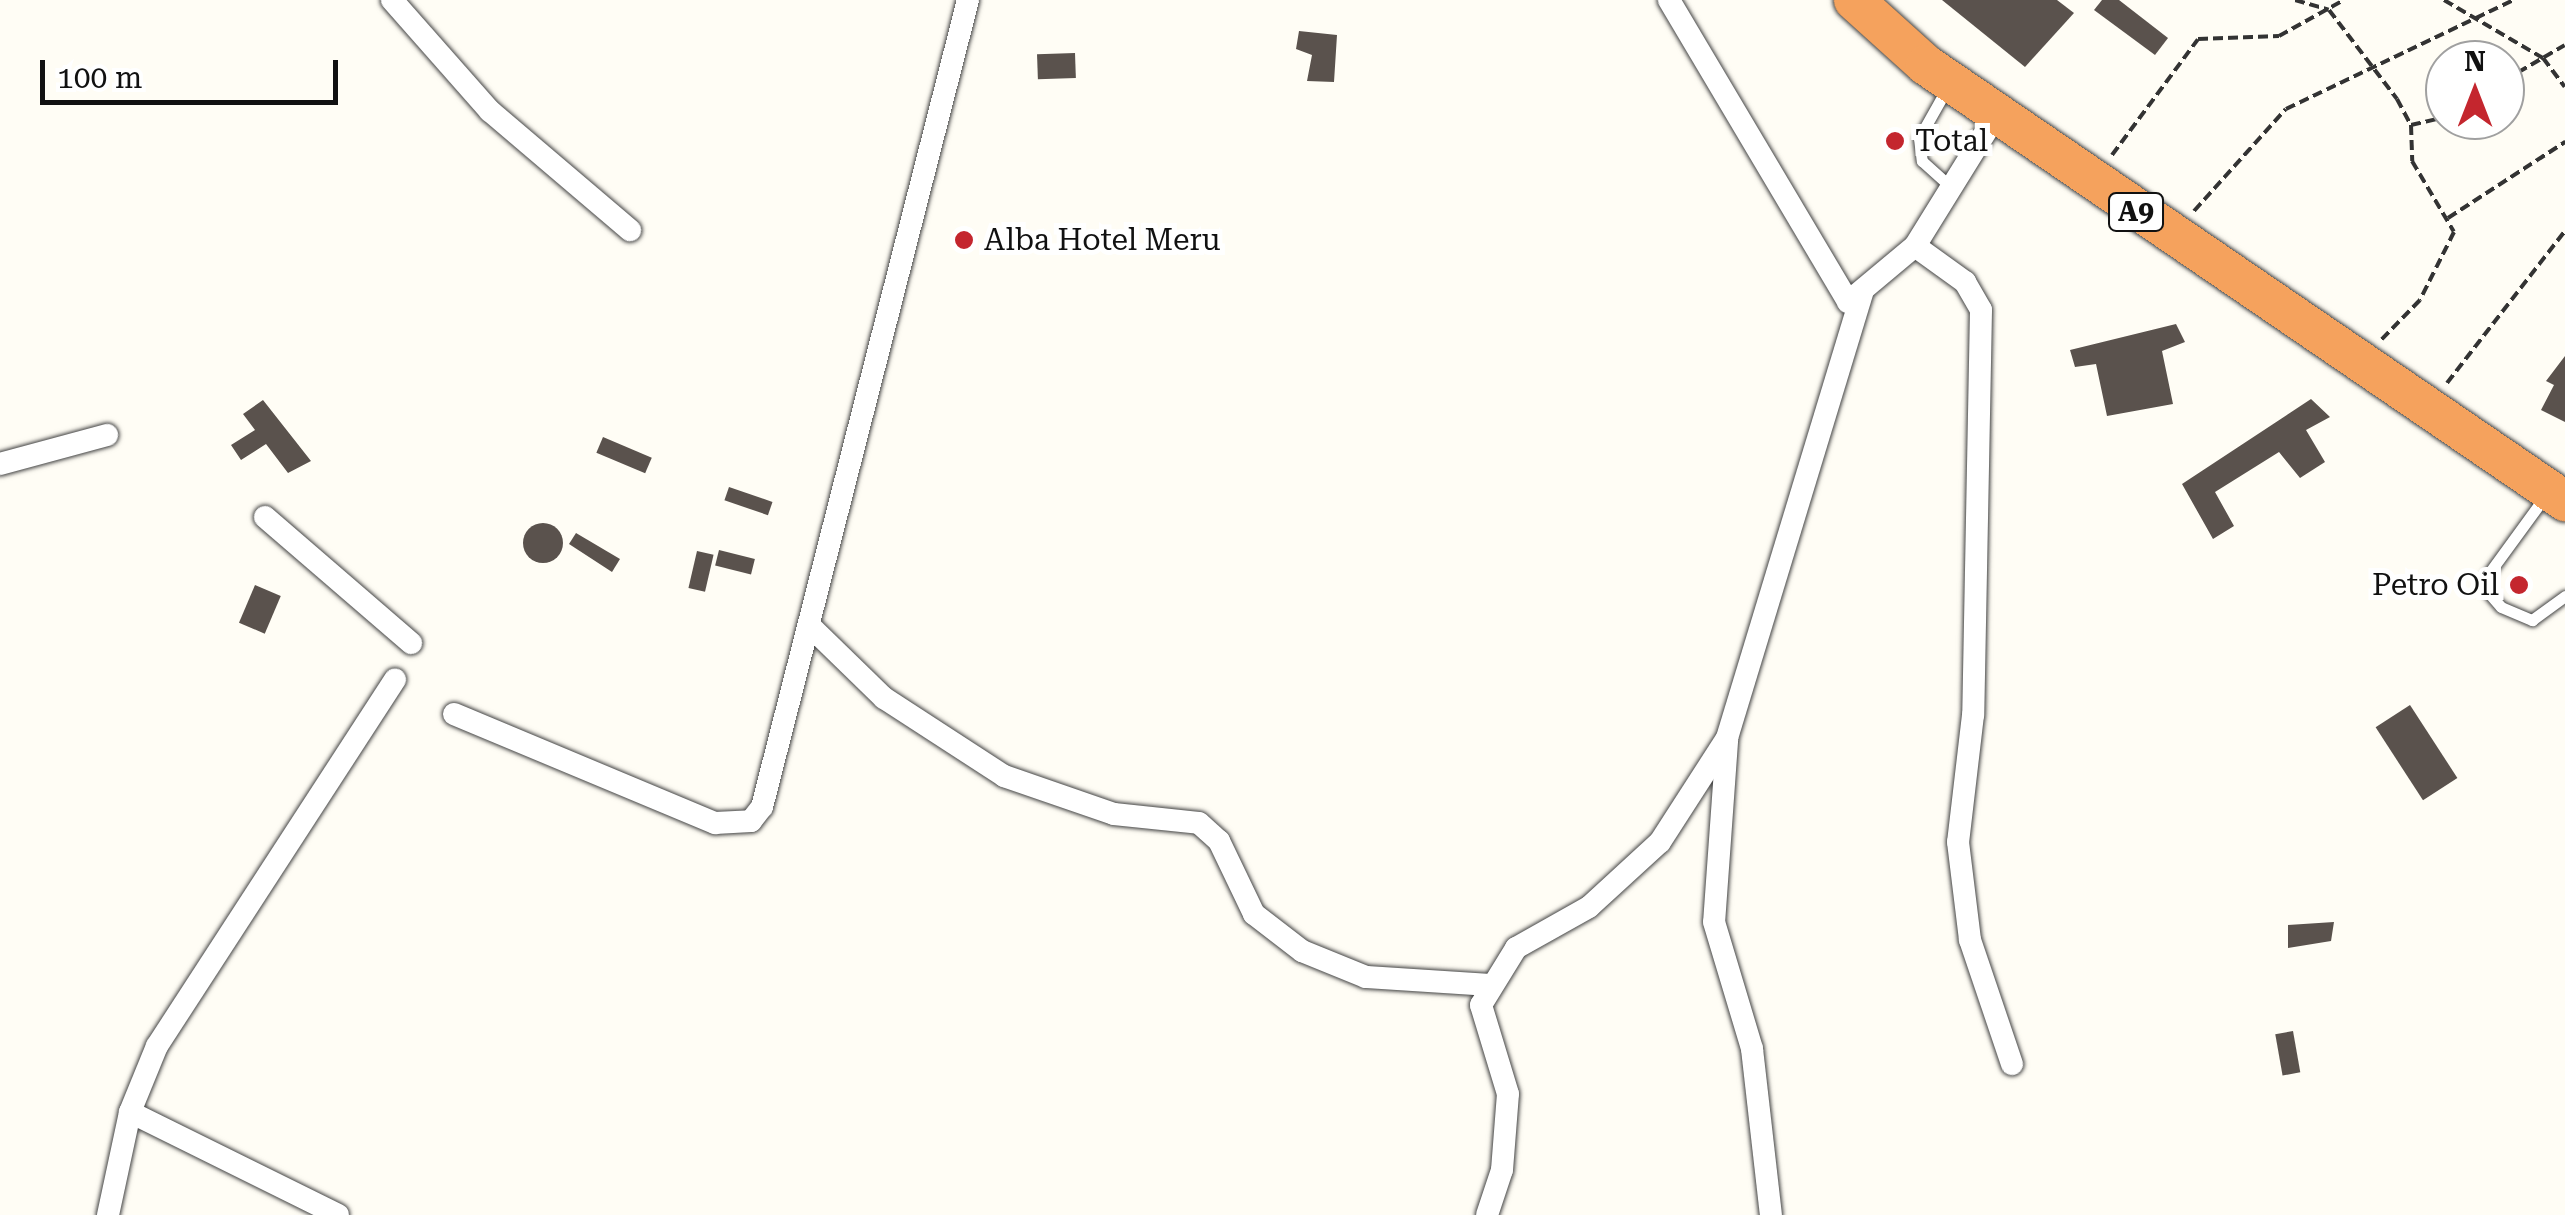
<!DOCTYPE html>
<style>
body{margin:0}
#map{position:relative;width:2565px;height:1215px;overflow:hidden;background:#fffdf5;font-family:"Roboto Serif",serif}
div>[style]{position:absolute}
.building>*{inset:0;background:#5a524d;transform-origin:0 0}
.round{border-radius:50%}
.path>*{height:4px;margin-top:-2px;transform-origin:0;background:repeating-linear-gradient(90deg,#333 0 10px,transparent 0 15px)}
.roads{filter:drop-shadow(0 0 2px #444) drop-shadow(0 0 2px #444)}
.lane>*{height:11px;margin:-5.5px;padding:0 5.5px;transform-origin:5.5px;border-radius:5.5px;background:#fff}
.street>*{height:22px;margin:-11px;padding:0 11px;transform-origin:11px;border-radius:11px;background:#fff}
.highway>*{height:40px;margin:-20px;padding:0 20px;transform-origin:20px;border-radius:20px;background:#f5a25d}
.dots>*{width:28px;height:28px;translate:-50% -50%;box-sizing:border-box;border:5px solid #fff;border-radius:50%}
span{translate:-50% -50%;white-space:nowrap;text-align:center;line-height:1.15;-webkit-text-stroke:10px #fff;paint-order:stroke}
.shield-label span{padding:2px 8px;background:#fff;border:2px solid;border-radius:8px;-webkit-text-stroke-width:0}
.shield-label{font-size:28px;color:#111;font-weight:700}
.poi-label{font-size:30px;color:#111}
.left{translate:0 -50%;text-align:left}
.right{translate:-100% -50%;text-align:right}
.north{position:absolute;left:2425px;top:40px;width:100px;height:100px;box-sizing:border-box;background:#fff;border:2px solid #a0a0a0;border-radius:50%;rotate:0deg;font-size:28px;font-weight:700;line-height:40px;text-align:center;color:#111}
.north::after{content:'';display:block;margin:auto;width:35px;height:45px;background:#c4262e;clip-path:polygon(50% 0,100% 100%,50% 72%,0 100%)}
.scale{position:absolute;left:40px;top:60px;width:298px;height:45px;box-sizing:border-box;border:5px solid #111;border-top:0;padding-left:12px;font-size:30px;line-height:35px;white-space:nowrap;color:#111;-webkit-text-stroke:8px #fff;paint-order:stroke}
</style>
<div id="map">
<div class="building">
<i style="clip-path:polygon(1942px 0,2057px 0,2074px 13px,2025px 67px)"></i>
<i style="clip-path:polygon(2102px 0,2119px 0,2168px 38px,2155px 55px,2094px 10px)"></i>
<i style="clip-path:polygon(1299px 31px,1337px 35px,1334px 82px,1307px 81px,1312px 55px,1296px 49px)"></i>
<i style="left:1075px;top:53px;width:25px;height:38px;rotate:88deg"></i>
<i style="clip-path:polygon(2176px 324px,2185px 342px,2162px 351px,2173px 404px,2107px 416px,2096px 364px,2075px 367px,2070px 350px)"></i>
<i style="clip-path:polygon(2565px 356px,2565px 422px,2541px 410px,2554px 385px,2546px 381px)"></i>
<i style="clip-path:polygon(2311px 399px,2330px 417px,2306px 430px,2325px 462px,2300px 478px,2279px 452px,2215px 492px,2234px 526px,2213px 539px,2182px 484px)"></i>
<i style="clip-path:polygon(263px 400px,311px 461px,288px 473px,266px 444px,241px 460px,231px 445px,255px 430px,243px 414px)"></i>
<i style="left:603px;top:437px;width:53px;height:17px;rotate:23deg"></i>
<i style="left:729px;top:487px;width:46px;height:14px;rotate:19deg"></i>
<i class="round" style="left:523px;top:523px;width:40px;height:40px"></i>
<i style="clip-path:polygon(576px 533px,620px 559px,612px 572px,569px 544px)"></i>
<i style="left:719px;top:550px;width:37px;height:16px;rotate:14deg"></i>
<i style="left:697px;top:551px;width:17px;height:38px;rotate:13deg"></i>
<i style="left:255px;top:585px;width:28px;height:41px;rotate:23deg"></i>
<i style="left:2410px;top:705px;width:87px;height:41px;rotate:57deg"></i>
<i style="clip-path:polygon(2334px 922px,2331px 941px,2288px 948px,2288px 925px)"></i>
<i style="left:2293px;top:1031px;width:42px;height:18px;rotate:80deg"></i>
</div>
<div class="path">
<i style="left:2295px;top:0;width:35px;rotate:16deg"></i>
<i style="left:2329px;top:10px;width:112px;rotate:52.6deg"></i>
<i style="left:2397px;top:99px;width:30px;rotate:62deg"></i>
<i style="left:2411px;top:125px;width:36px;rotate:88deg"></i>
<i style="left:2412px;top:161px;width:82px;rotate:59.4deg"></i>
<i style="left:2454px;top:232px;width:76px;rotate:116.6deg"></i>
<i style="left:2420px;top:300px;width:56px;rotate:134.3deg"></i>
<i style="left:2444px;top:0;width:115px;rotate:30.4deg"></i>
<i style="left:2543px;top:58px;width:36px;rotate:53deg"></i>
<i style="left:2505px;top:80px;width:69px;rotate:-30.3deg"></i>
<i style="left:2411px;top:125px;width:35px;rotate:-13deg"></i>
<i style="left:2112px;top:155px;width:144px;rotate:-53.4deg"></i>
<i style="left:2198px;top:39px;width:81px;rotate:-2.1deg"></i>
<i style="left:2279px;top:36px;width:74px;rotate:-29deg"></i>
<i style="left:2194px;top:211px;width:137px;rotate:-48deg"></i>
<i style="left:2286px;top:109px;width:253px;rotate:-25.6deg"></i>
<i style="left:2448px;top:218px;width:140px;rotate:-33deg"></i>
<i style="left:2447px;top:383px;width:192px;rotate:-52.2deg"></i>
</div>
<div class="roads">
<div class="lane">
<i style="left:1946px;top:90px;width:55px;rotate:119.4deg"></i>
<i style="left:1919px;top:138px;width:23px;rotate:83deg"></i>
<i style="left:1922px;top:161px;width:40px;rotate:42deg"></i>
<i style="left:2546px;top:495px;width:110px;rotate:126.1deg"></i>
<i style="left:2481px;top:584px;width:30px;rotate:49deg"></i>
<i style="left:2501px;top:607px;width:34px;rotate:23deg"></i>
<i style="left:2532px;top:620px;width:41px;rotate:-36deg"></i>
</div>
<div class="street">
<i style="left:392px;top:0;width:148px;rotate:48.6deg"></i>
<i style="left:490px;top:111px;width:184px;rotate:40.4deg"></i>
<i style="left:1669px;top:0;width:351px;rotate:59.3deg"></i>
<i style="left:1848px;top:302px;width:87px;rotate:-39.9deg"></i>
<i style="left:1915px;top:246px;width:155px;rotate:-58.2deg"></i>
<i style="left:1915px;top:246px;width:62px;rotate:35.8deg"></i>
<i style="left:1965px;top:282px;width:32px;rotate:60deg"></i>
<i style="left:1981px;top:310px;width:405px;rotate:91.1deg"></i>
<i style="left:1973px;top:715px;width:128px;rotate:96.7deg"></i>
<i style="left:1958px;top:842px;width:99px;rotate:83deg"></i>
<i style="left:1970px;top:940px;width:131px;rotate:71.3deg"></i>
<i style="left:0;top:464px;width:111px;rotate:-15.2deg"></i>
<i style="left:265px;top:517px;width:193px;rotate:40.8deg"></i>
<i style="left:811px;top:627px;width:102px;rotate:44.2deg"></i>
<i style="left:884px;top:698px;width:143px;rotate:33deg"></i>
<i style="left:1004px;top:776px;width:116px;rotate:19.1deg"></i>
<i style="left:1114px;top:814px;width:85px;rotate:6deg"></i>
<i style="left:1199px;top:823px;width:27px;rotate:42deg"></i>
<i style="left:1219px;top:841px;width:81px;rotate:64.4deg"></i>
<i style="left:1254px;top:914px;width:61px;rotate:37.6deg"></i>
<i style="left:1302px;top:951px;width:69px;rotate:22.1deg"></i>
<i style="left:1366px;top:977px;width:125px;rotate:3.7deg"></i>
<i style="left:454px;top:714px;width:283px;rotate:22.7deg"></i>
<i style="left:715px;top:823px;width:36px;rotate:-3deg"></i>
<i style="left:751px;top:821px;width:18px;rotate:-52deg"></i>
<i style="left:762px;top:807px;width:833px;rotate:-75.68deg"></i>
<i style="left:1727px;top:742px;width:180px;rotate:94.1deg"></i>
<i style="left:1714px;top:922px;width:133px;rotate:73.3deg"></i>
<i style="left:1752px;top:1049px;width:167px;rotate:83.5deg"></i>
<i style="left:130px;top:1112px;width:232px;rotate:26.3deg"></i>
<i style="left:108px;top:1215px;width:105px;rotate:-77.9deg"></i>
<i style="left:130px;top:1112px;width:71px;rotate:-67.8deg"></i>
<i style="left:157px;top:1046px;width:437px;rotate:-57deg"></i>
<i style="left:1487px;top:1215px;width:47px;rotate:-71.6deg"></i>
<i style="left:1502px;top:1170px;width:76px;rotate:-85.5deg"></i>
<i style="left:1508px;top:1094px;width:93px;rotate:-106.9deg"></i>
<i style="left:1481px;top:1005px;width:67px;rotate:-58.4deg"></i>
<i style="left:1516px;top:948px;width:84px;rotate:-29.3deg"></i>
<i style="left:1589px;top:907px;width:96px;rotate:-42.5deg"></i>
<i style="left:1660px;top:842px;width:124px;rotate:-57.2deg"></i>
<i style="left:1727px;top:738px;width:465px;rotate:-73.1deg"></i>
</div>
<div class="highway">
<i style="left:1854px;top:0;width:97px;rotate:42.1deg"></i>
<i style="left:1926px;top:65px;width:774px;rotate:34.31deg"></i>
</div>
</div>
<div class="dots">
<i style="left:1895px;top:141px;background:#c4262e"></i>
<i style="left:964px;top:240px;background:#c4262e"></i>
<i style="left:2519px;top:585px;background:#c4262e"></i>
</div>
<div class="shield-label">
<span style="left:2136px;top:212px">A9</span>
</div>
<div class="poi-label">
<span class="left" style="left:1915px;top:141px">Total</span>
<span class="left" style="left:984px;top:240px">Alba Hotel Meru</span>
<span class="right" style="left:2499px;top:585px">Petro Oil</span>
</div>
<div class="north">N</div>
<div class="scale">100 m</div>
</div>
